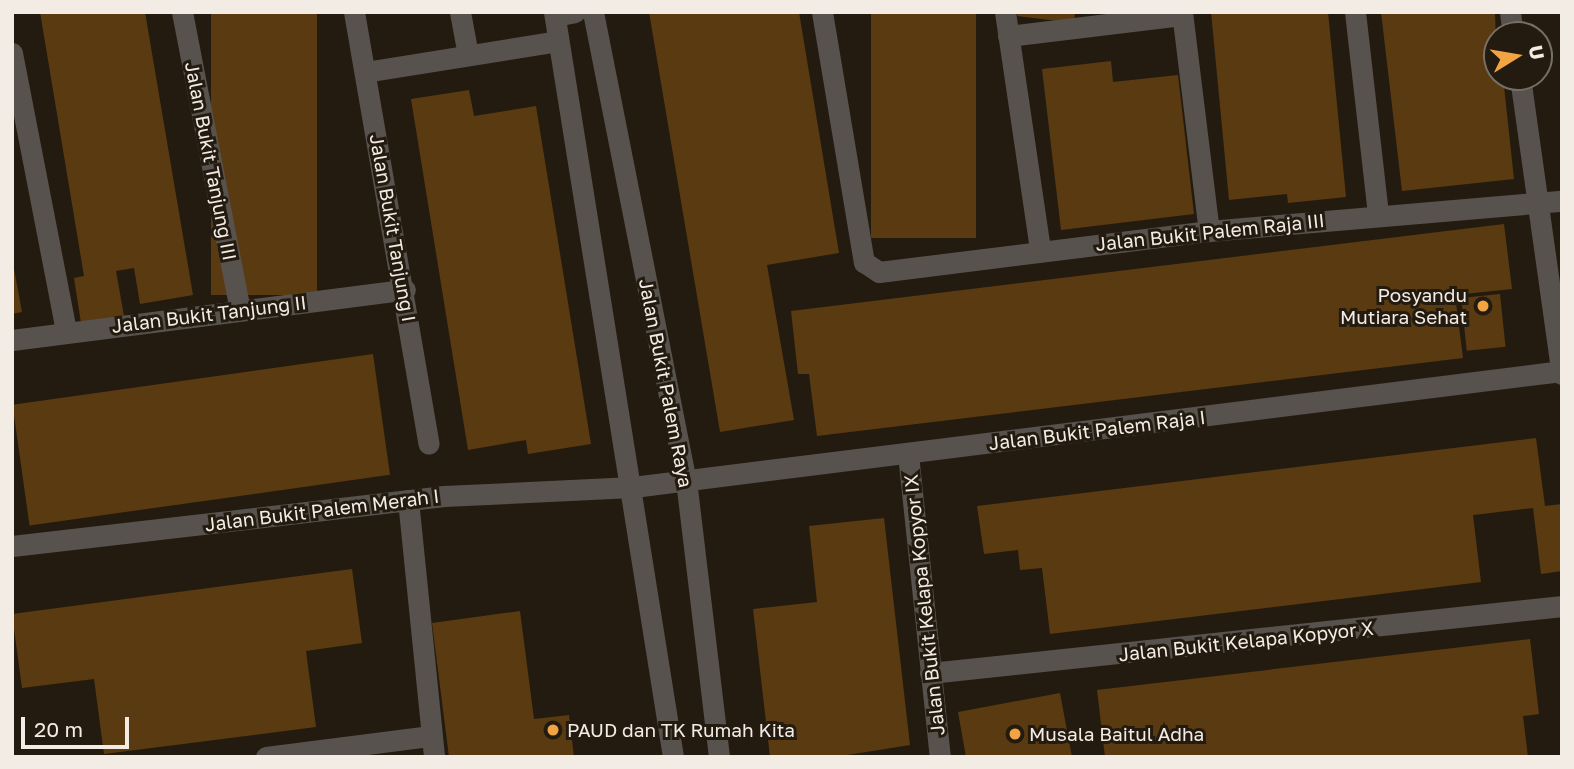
<!DOCTYPE html>
<style>
body{margin:0}
#map{position:relative;width:1574px;height:769px;overflow:hidden;background:#241b10;font-family:"Golos Text",sans-serif}
div>[style]{position:absolute}
.building>*{inset:0;background:#5a3a10;transform-origin:0 0}
.minor>*{height:21px;margin:-10.5px;padding:0 10.5px;transform-origin:10.5px;border-radius:10.5px;background:#57524d}
.dots>*{width:19px;height:19px;translate:-50% -50%;box-sizing:border-box;border:4px solid #241b10;border-radius:50%}
span{translate:-50% -50%;white-space:nowrap;text-align:center;line-height:1.15;-webkit-text-stroke:6px #241b10;paint-order:stroke}
.street-label{font-size:19px;color:#f3ece5}
.poi-label{font-size:19px;color:#f3ece5}
.right{translate:-100% -50%;text-align:right}
.left{translate:0 -50%;text-align:left}
.frame{position:absolute;inset:0;border:14px solid #f3ece5;pointer-events:none}
.north{position:absolute;left:1483px;top:21px;width:70px;height:70px;box-sizing:border-box;background:#241b10;border:2px solid #776f65;border-radius:50%;rotate:79deg;font-size:19px;font-weight:700;line-height:28px;text-align:center;color:#f3ece5}
.north::after{content:'';display:block;margin:auto;width:24px;height:32px;background:#f3a442;clip-path:polygon(50% 0,100% 100%,50% 72%,0 100%)}
.scale{position:absolute;left:21px;top:717px;width:108px;height:32px;box-sizing:border-box;border:4px solid #f3ece5;border-top:0;padding-left:9px;font-size:21px;line-height:24px;white-space:nowrap;color:#f3ece5;-webkit-text-stroke:5px #241b10;paint-order:stroke}
</style>
<div id="map">
<div class="building">
<i style="clip-path:polygon(40px 12px,145px 12px,193px 295px,140px 304px,134px 268px,116px 271px,124px 316px,81px 323px,74px 278px,84px 276px)"></i>
<i style="left:211px;top:12px;width:106px;height:283px"></i>
<i style="clip-path:polygon(649px 12px,799px 12px,839px 253px,767px 265px,794px 420px,720px 432px)"></i>
<i style="left:871px;top:12px;width:105px;height:226px"></i>
<i style="clip-path:polygon(1018px 12px,1075px 12px,1074px 23px,1017px 16px)"></i>
<i style="clip-path:polygon(1211px 12px,1328px 12px,1346px 197px,1288px 203px,1287px 194px,1229px 200px)"></i>
<i style="clip-path:polygon(1381px 12px,1495px 12px,1497px 77px,1503px 77px,1514px 179px,1402px 191px)"></i>
<i style="clip-path:polygon(1111px 61px,1113px 82px,1178px 75px,1194px 214px,1061px 230px,1042px 69px)"></i>
<i style="clip-path:polygon(469px 90px,474px 116px,536px 106px,591px 444px,528px 454px,526px 440px,468px 450px,411px 99px)"></i>
<i style="clip-path:polygon(1504px 224px,1512px 289px,1455px 295px,1463px 358px,817px 436px,809px 374px,798px 374px,791px 311px)"></i>
<i style="clip-path:polygon(12px 258px,22px 312px,12px 314px)"></i>
<i style="left:1500px;top:294px;width:53px;height:39px;rotate:84deg"></i>
<i style="left:373px;top:354px;width:122px;height:364px;rotate:82deg"></i>
<i style="clip-path:polygon(1536px 438px,1545px 506px,1562px 504px,1562px 571px,1541px 574px,1533px 508px,1482px 514px,1473px 515px,1481px 582px,1050px 634px,1042px 568px,1020px 570px,1018px 550px,984px 554px,977px 506px)"></i>
<i style="clip-path:polygon(884px 518px,910px 745px,835px 757px,770px 757px,753px 609px,817px 602px,809px 526px)"></i>
<i style="clip-path:polygon(352px 569px,362px 643px,306px 651px,316px 727px,104px 754px,94px 679px,22px 688px,12px 614px)"></i>
<i style="clip-path:polygon(520px 611px,534px 719px,569px 715px,574px 757px,449px 757px,432px 623px)"></i>
<i style="clip-path:polygon(1530px 639px,1539px 714px,1523px 716px,1528px 757px,1105px 757px,1097px 690px)"></i>
<i style="clip-path:polygon(1060px 693px,1072px 757px,966px 757px,958px 712px)"></i>
</div>
<div class="minor">
<i style="left:182px;top:12px;width:304px;rotate:79deg"></i>
<i style="left:354px;top:12px;width:438px;rotate:80.2deg"></i>
<i style="left:460px;top:12px;width:44px;rotate:79.5deg"></i>
<i style="left:554px;top:12px;width:754px;rotate:80.92deg"></i>
<i style="left:593px;top:12px;width:477px;rotate:78.8deg"></i>
<i style="left:686px;top:480px;width:279px;rotate:83.2deg"></i>
<i style="left:822px;top:12px;width:254px;rotate:80.5deg"></i>
<i style="left:864px;top:262px;width:18px;rotate:34deg"></i>
<i style="left:879px;top:272px;width:333px;rotate:-7.1deg"></i>
<i style="left:1209px;top:231px;width:354px;rotate:-4.9deg"></i>
<i style="left:1005px;top:12px;width:241px;rotate:81.6deg"></i>
<i style="left:1182px;top:12px;width:221px;rotate:83deg"></i>
<i style="left:1355px;top:12px;width:204px;rotate:83.5deg"></i>
<i style="left:1510px;top:12px;width:23px;rotate:83deg"></i>
<i style="left:555px;top:16px;width:20px;rotate:-11deg"></i>
<i style="left:1008px;top:36px;width:175px;rotate:-6.9deg"></i>
<i style="left:12px;top:53px;width:283px;rotate:79deg"></i>
<i style="left:365px;top:72px;width:195px;rotate:-9.1deg"></i>
<i style="left:1520px;top:77px;width:300px;rotate:82deg"></i>
<i style="left:12px;top:340px;width:396px;rotate:-7.3deg"></i>
<i style="left:908px;top:454px;width:305px;rotate:84deg"></i>
<i style="left:408px;top:500px;width:258px;rotate:84.2deg"></i>
<i style="left:12px;top:546px;width:435px;rotate:-6.6deg"></i>
<i style="left:444px;top:496px;width:189px;rotate:-2.7deg"></i>
<i style="left:633px;top:487px;width:936px;rotate:-7.12deg"></i>
<i style="left:930px;top:673px;width:636px;rotate:-6.05deg"></i>
<i style="left:266px;top:757px;width:166px;rotate:-7.3deg"></i>
</div>
<div class="dots">
<i style="left:1483px;top:306px;background:#f3a442"></i>
<i style="left:553px;top:730px;background:#f3a442"></i>
<i style="left:1015px;top:734px;background:#f3a442"></i>
</div>
<div class="street-label">
<span style="left:211px;top:161px;rotate:79deg">Jalan Bukit Tanjung III</span>
<span style="left:393px;top:228px;rotate:80deg">Jalan Bukit Tanjung I</span>
<span style="left:1210px;top:232px;rotate:-6deg">Jalan Bukit Palem Raja III</span>
<span style="left:209px;top:314px;rotate:-7deg">Jalan Bukit Tanjung II</span>
<span style="left:666px;top:383px;rotate:79deg">Jalan Bukit Palem Raya</span>
<span style="left:1097px;top:430px;rotate:-7deg">Jalan Bukit Palem Raja I</span>
<span style="left:322px;top:510px;rotate:-7deg">Jalan Bukit Palem Merah I</span>
<span style="left:924px;top:605px;rotate:-96deg">Jalan Bukit Kelapa Kopyor IX</span>
<span style="left:1246px;top:641px;rotate:-6deg">Jalan Bukit Kelapa Kopyor X</span>
</div>
<div class="poi-label">
<span class="right" style="left:1467px;top:306px">Posyandu<br>Mutiara Sehat</span>
<span class="left" style="left:567px;top:730px">PAUD dan TK Rumah Kita</span>
<span class="left" style="left:1029px;top:734px">Musala Baitul Adha</span>
</div>
<div class="frame"></div>
<div class="north">U</div>
<div class="scale">20 m</div>
</div>
